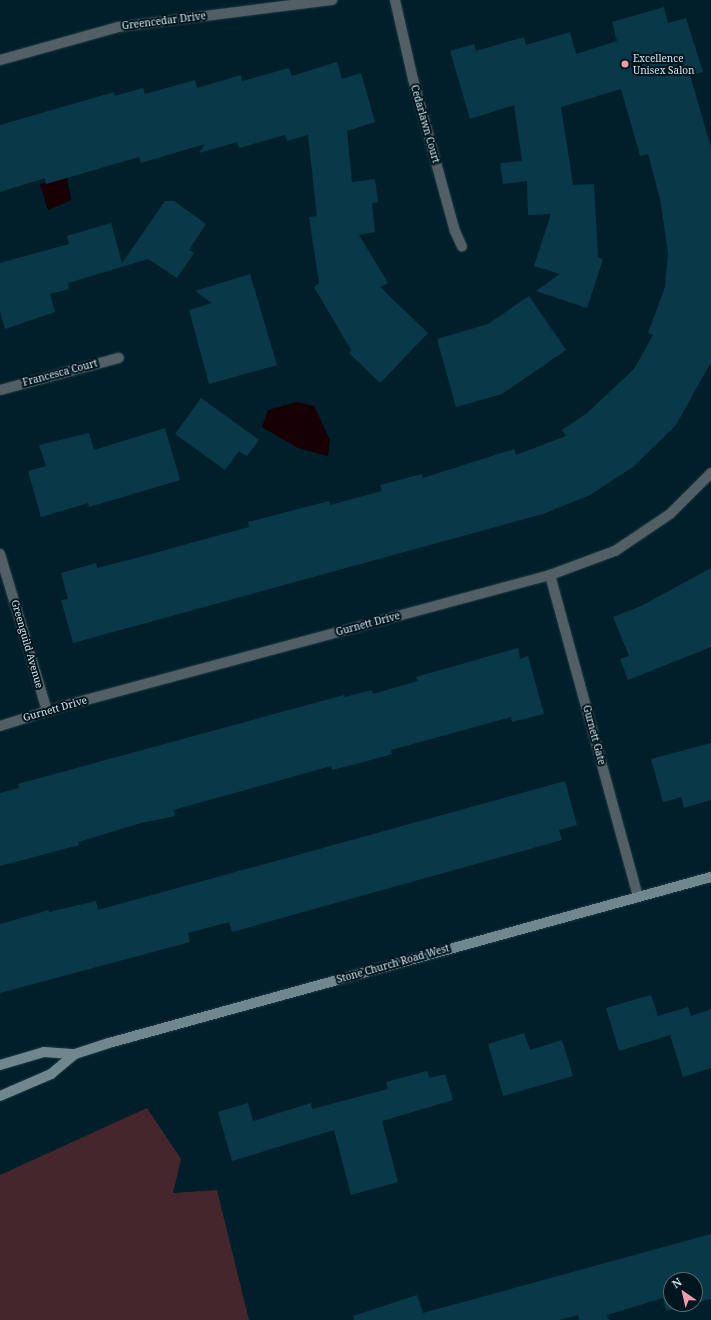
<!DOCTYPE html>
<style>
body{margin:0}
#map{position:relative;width:711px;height:1320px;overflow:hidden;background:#001f2a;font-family:"Noto Serif",serif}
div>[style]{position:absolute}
.green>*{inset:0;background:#45262d}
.water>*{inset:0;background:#170005}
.building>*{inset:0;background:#093948}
.roads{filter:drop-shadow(0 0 1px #1e3b45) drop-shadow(0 0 1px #1e3b45)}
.minor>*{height:10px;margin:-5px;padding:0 5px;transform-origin:5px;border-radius:5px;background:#526065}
.secondary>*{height:10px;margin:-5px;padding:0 5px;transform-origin:5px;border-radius:5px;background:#718790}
.dots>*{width:11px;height:11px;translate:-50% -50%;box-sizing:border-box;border:2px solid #00151d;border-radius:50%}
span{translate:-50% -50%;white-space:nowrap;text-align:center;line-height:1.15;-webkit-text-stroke:4px #00151d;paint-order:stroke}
.street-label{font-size:10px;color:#d4e6ed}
.poi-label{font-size:10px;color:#d4e6ed}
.left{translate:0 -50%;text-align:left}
.north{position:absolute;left:663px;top:1272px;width:40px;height:40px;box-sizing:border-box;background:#00151d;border:1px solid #556970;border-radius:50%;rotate:326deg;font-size:11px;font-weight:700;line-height:16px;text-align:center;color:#d4e6ed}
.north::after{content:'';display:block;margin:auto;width:14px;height:18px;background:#f29aac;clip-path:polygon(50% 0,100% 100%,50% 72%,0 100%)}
</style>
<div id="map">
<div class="green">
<i style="clip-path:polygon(147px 1108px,181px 1159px,173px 1193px,217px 1190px,249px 1320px,0 1320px,0 1175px)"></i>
</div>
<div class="water">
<i style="clip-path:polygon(67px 178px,71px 200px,48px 210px,40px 184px)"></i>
<i style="clip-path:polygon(297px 402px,314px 406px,330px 440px,328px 456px,298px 448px,262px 427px,268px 410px)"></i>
</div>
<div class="building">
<i style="clip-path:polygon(664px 7px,668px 23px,686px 18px,703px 72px,690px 75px,711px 148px,711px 362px,676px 425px,633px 467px,590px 495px,543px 514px,73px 643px,61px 600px,68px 599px,61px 573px,96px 563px,97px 568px,140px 557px,249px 527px,248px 522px,329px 501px,330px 505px,382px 491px,380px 485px,422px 474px,423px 478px,514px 449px,516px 455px,566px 436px,562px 430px,587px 413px,634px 369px,653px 335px,648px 333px,665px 287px,668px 253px,660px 199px,648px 154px,640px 156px,621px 89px,561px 107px,573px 185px,594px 184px,598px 257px,603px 259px,587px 308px,536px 291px,560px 274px,534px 266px,551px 214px,528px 215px,527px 181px,503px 184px,500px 163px,522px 161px,514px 105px,470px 119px,450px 51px,474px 44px,476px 51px,524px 37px,526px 45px,570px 32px,576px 54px,617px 41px,612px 22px)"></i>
<i style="clip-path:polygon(337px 62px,342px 79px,361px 73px,375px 122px,347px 131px,352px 182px,375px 179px,378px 202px,372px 203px,375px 232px,359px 235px,388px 283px,380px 287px,428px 333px,380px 383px,349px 353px,351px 350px,314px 287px,319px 283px,309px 217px,317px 216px,308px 135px,287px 141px,285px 135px,239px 148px,237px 142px,199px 153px,205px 144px,141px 163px,139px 157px,46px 184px,45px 178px,0 192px,0 125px,114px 92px,115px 96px,143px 88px,145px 94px,195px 80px,197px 88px,241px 75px,242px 81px,289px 68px,292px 76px)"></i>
<i style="clip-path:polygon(165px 201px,174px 201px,206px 224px,189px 250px,194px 253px,177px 278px,148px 259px,68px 283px,69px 289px,50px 294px,55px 312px,5px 329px,0 312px,0 263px,69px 244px,67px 236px,111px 223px,122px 263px)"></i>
<i style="clip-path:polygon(250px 274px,277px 365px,209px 384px,189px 310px,212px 303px,195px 291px)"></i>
<i style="clip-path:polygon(529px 296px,566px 350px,502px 394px,456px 407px,437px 339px,488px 324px)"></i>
<i style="clip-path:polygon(201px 398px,259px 440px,247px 456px,239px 451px,225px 470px,175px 434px)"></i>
<i style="clip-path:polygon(165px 428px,180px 480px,89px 507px,88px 503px,41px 517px,28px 471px,46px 466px,39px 445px,89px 433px,94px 450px)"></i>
<i style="clip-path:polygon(711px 568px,711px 647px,628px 680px,620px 659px,629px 656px,613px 617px,641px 606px)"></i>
<i style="clip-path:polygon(518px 648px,520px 659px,528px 656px,544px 714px,512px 722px,511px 717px,391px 750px,392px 754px,360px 763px,332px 770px,331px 766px,173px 810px,175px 816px,141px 823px,78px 842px,79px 845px,0 866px,0 793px,19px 788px,18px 784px,344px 695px,345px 697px,372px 690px,373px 694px,418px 681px,416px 677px)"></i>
<i style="clip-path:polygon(711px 743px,711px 800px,684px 808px,681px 797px,663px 802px,651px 759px)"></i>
<i style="clip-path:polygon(565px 781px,577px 825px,559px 830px,562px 840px,232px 932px,229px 922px,188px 933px,190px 942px,0 993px,0 924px,49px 910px,49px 912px,96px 901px,98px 910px)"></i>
<i style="clip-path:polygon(651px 995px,658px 1016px,688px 1007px,691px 1016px,711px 1009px,711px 1068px,683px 1077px,670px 1035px,619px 1051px,606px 1008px)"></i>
<i style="clip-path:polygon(524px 1033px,530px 1050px,562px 1040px,573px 1076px,503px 1096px,488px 1044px)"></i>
<i style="clip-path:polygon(427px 1071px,430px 1078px,445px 1074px,453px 1100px,382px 1121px,398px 1182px,351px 1195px,334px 1130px,232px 1161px,218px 1112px,248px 1103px,253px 1121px,311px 1103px,312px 1109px,388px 1089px,386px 1082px)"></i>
<i style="clip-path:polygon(711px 1234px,711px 1299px,695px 1303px,695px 1280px,671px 1280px,671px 1304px,693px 1304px,666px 1311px,663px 1298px,607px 1315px,609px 1320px,579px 1320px,578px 1315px,559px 1320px,354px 1320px,353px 1316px,417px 1295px,423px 1313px)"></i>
</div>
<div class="roads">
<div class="minor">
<i style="left:395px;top:0;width:81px;rotate:77.2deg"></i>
<i style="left:413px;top:79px;width:158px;rotate:74.6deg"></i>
<i style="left:455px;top:231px;width:17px;rotate:66deg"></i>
<i style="left:0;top:60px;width:123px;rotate:-15.6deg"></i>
<i style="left:118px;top:27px;width:216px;rotate:-7.2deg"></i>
<i style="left:0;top:390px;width:123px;rotate:-15.1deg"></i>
<i style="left:0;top:554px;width:164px;rotate:73.3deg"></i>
<i style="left:550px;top:575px;width:333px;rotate:74.7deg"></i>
<i style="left:0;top:726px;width:70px;rotate:-17.4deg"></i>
<i style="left:67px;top:705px;width:500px;rotate:-15.06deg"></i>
<i style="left:550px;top:575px;width:69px;rotate:-20.3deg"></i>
<i style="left:615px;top:551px;width:66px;rotate:-33.9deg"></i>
<i style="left:670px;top:514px;width:58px;rotate:-45deg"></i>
</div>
<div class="secondary">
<i style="left:0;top:1065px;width:46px;rotate:-16.5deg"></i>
<i style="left:44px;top:1052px;width:31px;rotate:4deg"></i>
<i style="left:0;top:1096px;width:56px;rotate:-23.3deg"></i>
<i style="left:51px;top:1074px;width:31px;rotate:-40deg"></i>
<i style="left:75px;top:1054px;width:36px;rotate:-18deg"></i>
<i style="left:109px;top:1043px;width:624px;rotate:-15.42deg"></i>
</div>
</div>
<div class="dots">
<i style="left:625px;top:64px;background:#f29aac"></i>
</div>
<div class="street-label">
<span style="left:164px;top:21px;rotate:-7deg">Greencedar Drive</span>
<span style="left:425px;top:124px;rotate:74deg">Cedarlawn Court</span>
<span style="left:60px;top:373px;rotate:-15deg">Francesca Court</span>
<span style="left:368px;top:624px;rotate:-15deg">Gurnett Drive</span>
<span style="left:27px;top:644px;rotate:74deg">Greenguild Avenue</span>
<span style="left:55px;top:709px;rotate:-16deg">Gurnett Drive</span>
<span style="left:594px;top:735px;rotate:75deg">Gurnett Gate</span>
<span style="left:393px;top:964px;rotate:-16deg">Stone Church Road West</span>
</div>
<div class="poi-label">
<span class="left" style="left:633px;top:64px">Excellence<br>Unisex Salon</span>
</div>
<div class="north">N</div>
</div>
